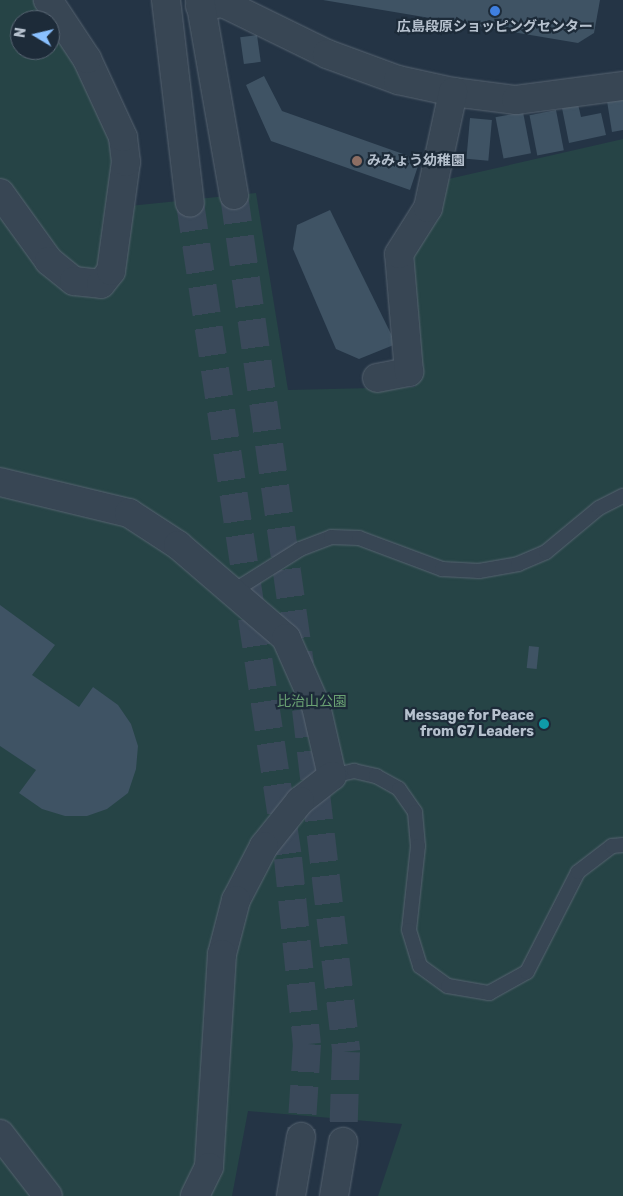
<!DOCTYPE html>
<meta charset="utf-8">
<style>
body{margin:0}
#map{position:relative;width:623px;height:1196px;overflow:hidden;background:#243445;font-family:Rubik,"Noto Sans JP",sans-serif}
div>[style]{position:absolute}
.green>*{inset:0;background:#264446}
.building>*{inset:0;background:#3f5364;transform-origin:0 0}
.tertiary-tunnel>*{height:28px;margin-top:-14px;transform-origin:0;background:repeating-linear-gradient(90deg,#3a495a 0 28px,transparent 0 42px)}
.roads{filter:drop-shadow(0 0 1px #576471) drop-shadow(0 0 1px #576471)}
.service>*{height:14px;margin:-7px;padding:0 7px;transform-origin:7px;border-radius:7px;background:#384654}
.minor>*{height:28px;margin:-14px;padding:0 14px;transform-origin:14px;border-radius:14px;background:#384654}
.tertiary>*{height:28px;margin:-14px;padding:0 14px;transform-origin:14px;border-radius:14px;background:#384654}
.dots>*{width:14px;height:14px;translate:-50% -50%;box-sizing:border-box;border:2px solid #1d2b39;border-radius:50%}
span{translate:-50% -50%;white-space:nowrap;text-align:center;line-height:1.15;-webkit-text-stroke:4.5px #1d2b39;paint-order:stroke}
.poi-label{font-size:14px;color:#b6c1ce;font-weight:700}
.left{translate:0 -50%;text-align:left}
.right{translate:-100% -50%;text-align:right}
.park-label{font-size:14px;color:#6aa173}
.north{position:absolute;left:10px;top:10px;width:50px;height:50px;box-sizing:border-box;background:#1d2b39;border:1px solid #5a6775;border-radius:50%;rotate:279deg;font-size:14px;font-weight:700;line-height:20px;text-align:center;color:#b6c1ce}
.north::after{content:'';display:block;margin:auto;width:18px;height:22px;background:#89c0ff;clip-path:polygon(50% 0,100% 100%,50% 72%,0 100%)}
</style>
<div id="map">
<div class="green">
<i style="clip-path:polygon(0 0,36px 0,49px 20px,20px 20px,20px 50px,50px 50px,50px 21px,88px 80px,117px 161px,110px 208px,256px 193px,288px 390px,415px 387px,406px 254px,444px 180px,623px 139px,623px 1196px,378px 1196px,402px 1124px,248px 1111px,232px 1196px,0 1196px)"></i>
</div>
<div class="building">
<i style="clip-path:polygon(323px 0,600px 0,594px 33px,578px 43px)"></i>
<i style="left:257px;top:35px;width:27px;height:17px;rotate:82deg"></i>
<i style="clip-path:polygon(264px 76px,282px 111px,420px 160px,410px 190px,271px 141px,246px 85px)"></i>
<i style="clip-path:polygon(623px 98px,623px 130px,612px 132px,607px 101px)"></i>
<i style="clip-path:polygon(578px 104px,581px 117px,601px 113px,606px 135px,569px 143px,562px 108px)"></i>
<i style="left:556px;top:110px;width:41px;height:27px;rotate:79deg"></i>
<i style="left:523px;top:112px;width:42px;height:28px;rotate:79deg"></i>
<i style="left:470px;top:118px;width:22px;height:41px;rotate:5deg"></i>
<i style="clip-path:polygon(330px 210px,396px 344px,359px 359px,336px 349px,293px 249px,297px 225px)"></i>
<i style="clip-path:polygon(0 605px,55px 645px,32px 675px,79px 707px,93px 687px,118px 705px,131px 724px,138px 746px,136px 769px,128px 793px,107px 809px,87px 816px,65px 816px,42px 809px,19px 793px,36px 770px,0 746px)"></i>
<i style="left:529px;top:646px;width:10px;height:22px;rotate:6deg"></i>
</div>
<div class="tertiary-tunnel">
<i style="left:234px;top:195px;width:474px;rotate:82deg"></i>
<i style="left:190px;top:203px;width:662px;rotate:81.49deg"></i>
<i style="left:288px;top:858px;width:187px;rotate:84.2deg"></i>
<i style="left:307px;top:1044px;width:93px;rotate:93.7deg"></i>
<i style="left:306px;top:709px;width:345px;rotate:83.3deg"></i>
<i style="left:346px;top:1052px;width:90px;rotate:91.9deg"></i>
</div>
<div class="roads">
<div class="service">
<i style="left:235px;top:590px;width:77px;rotate:-32.2deg"></i>
<i style="left:300px;top:549px;width:33px;rotate:-21deg"></i>
<i style="left:331px;top:537px;width:28px;rotate:2deg"></i>
<i style="left:359px;top:538px;width:89px;rotate:20.5deg"></i>
<i style="left:442px;top:569px;width:37px;rotate:3deg"></i>
<i style="left:479px;top:571px;width:40px;rotate:-10deg"></i>
<i style="left:518px;top:564px;width:30px;rotate:-23deg"></i>
<i style="left:546px;top:552px;width:69px;rotate:-39.7deg"></i>
<i style="left:599px;top:508px;width:27px;rotate:-27deg"></i>
<i style="left:332px;top:776px;width:23px;rotate:-13deg"></i>
<i style="left:354px;top:771px;width:23px;rotate:13deg"></i>
<i style="left:376px;top:776px;width:26px;rotate:29deg"></i>
<i style="left:399px;top:789px;width:28px;rotate:55deg"></i>
<i style="left:415px;top:812px;width:34px;rotate:85deg"></i>
<i style="left:418px;top:846px;width:84px;rotate:96.1deg"></i>
<i style="left:409px;top:930px;width:38px;rotate:73deg"></i>
<i style="left:420px;top:966px;width:34px;rotate:36deg"></i>
<i style="left:448px;top:986px;width:42px;rotate:9.7deg"></i>
<i style="left:489px;top:993px;width:43px;rotate:-28.9deg"></i>
<i style="left:527px;top:972px;width:112px;rotate:-63deg"></i>
<i style="left:578px;top:872px;width:43px;rotate:-37.4deg"></i>
<i style="left:612px;top:846px;width:11px;rotate:-5deg"></i>
</div>
<div class="minor">
<i style="left:200px;top:6px;width:23px;rotate:-7deg"></i>
<i style="left:223px;top:3px;width:116px;rotate:26.1deg"></i>
<i style="left:327px;top:54px;width:76px;rotate:20.1deg"></i>
<i style="left:398px;top:80px;width:56px;rotate:12.3deg"></i>
<i style="left:453px;top:92px;width:64px;rotate:7.2deg"></i>
<i style="left:516px;top:100px;width:108px;rotate:-7.5deg"></i>
<i style="left:0;top:193px;width:84px;rotate:54.2deg"></i>
<i style="left:49px;top:261px;width:32px;rotate:39deg"></i>
<i style="left:74px;top:281px;width:27px;rotate:6deg"></i>
<i style="left:101px;top:284px;width:16px;rotate:-52deg"></i>
<i style="left:111px;top:271px;width:110px;rotate:-82.2deg"></i>
<i style="left:126px;top:162px;width:25px;rotate:-97deg"></i>
<i style="left:123px;top:137px;width:86px;rotate:-114.8deg"></i>
<i style="left:87px;top:59px;width:71px;rotate:-123.5deg"></i>
<i style="left:377px;top:378px;width:33px;rotate:-11deg"></i>
<i style="left:409px;top:372px;width:118px;rotate:-94.8deg"></i>
<i style="left:399px;top:254px;width:54px;rotate:-57.8deg"></i>
<i style="left:428px;top:208px;width:119px;rotate:-77.8deg"></i>
<i style="left:0;top:482px;width:133px;rotate:13.5deg"></i>
<i style="left:129px;top:513px;width:59px;rotate:33.1deg"></i>
<i style="left:178px;top:545px;width:143px;rotate:40.7deg"></i>
<i style="left:286px;top:638px;width:74px;rotate:66.2deg"></i>
<i style="left:316px;top:706px;width:72px;rotate:77.1deg"></i>
<i style="left:332px;top:776px;width:41px;rotate:142deg"></i>
<i style="left:300px;top:801px;width:58px;rotate:128.7deg"></i>
<i style="left:264px;top:846px;width:61px;rotate:117.4deg"></i>
<i style="left:236px;top:900px;width:56px;rotate:104.5deg"></i>
<i style="left:222px;top:954px;width:213px;rotate:93.5deg"></i>
<i style="left:209px;top:1167px;width:32px;rotate:116deg"></i>
<i style="left:0;top:1134px;width:78px;rotate:52.3deg"></i>
</div>
<div class="tertiary">
<i style="left:166px;top:0;width:204px;rotate:83.3deg"></i>
<i style="left:200px;top:0;width:198px;rotate:80.1deg"></i>
<i style="left:291px;top:1196px;width:60px;rotate:-80.4deg"></i>
<i style="left:334px;top:1196px;width:55px;rotate:-80.5deg"></i>
</div>
</div>
<div class="dots">
<i style="left:495px;top:11px;background:#3f7fe0"></i>
<i style="left:357px;top:161px;background:#8d6e63"></i>
<i style="left:544px;top:724px;background:#0f9aa8"></i>
</div>
<div class="poi-label">
<span style="left:495px;top:27px">広島段原ショッピングセンター</span>
<span class="left" style="left:367px;top:161px">みみょう幼稚園</span>
<span class="right" style="left:534px;top:724px">Message for Peace<br>from G7 Leaders</span>
</div>
<div class="park-label">
<span style="left:312px;top:702px">比治山公園</span>
</div>
<div class="north">N</div>
</div>
